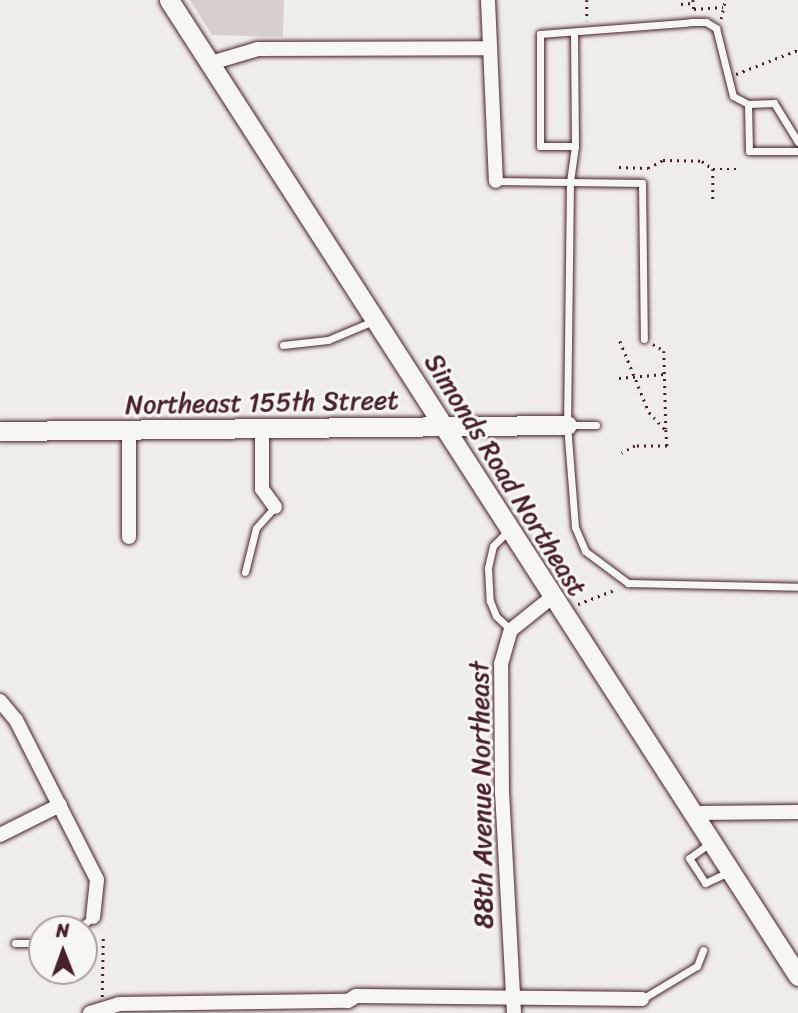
<!DOCTYPE html>
<style>
body{margin:0}
#map{position:relative;width:798px;height:1013px;overflow:hidden;background:#efedea;font-family:Sriracha,sans-serif}
div>[style]{position:absolute}
.green>*{inset:0;background:#d7cfce}
.path>*{height:2.5px;margin-top:-1.25px;transform-origin:0;background:repeating-linear-gradient(90deg,#4a1f2b 0 2px,transparent 0 7px)}
.roads{filter:drop-shadow(0 0 2px #4a1f2b) drop-shadow(0 0 2px #4a1f2b)}
.lane>*{height:7px;margin:-3.5px;padding:0 3.5px;transform-origin:3.5px;border-radius:3.5px;background:#f6f6f2}
.street>*{height:14px;margin:-7px;padding:0 7px;transform-origin:7px;border-radius:7px;background:#f6f6f2}
.secondary>*{height:19px;margin:-9.5px;padding:0 9.5px;transform-origin:9.5px;border-radius:9.5px;background:#f6f6f2}
span{translate:-50% -50%;white-space:nowrap;text-align:center;line-height:1.15;-webkit-text-stroke:6px #f6f6f2;paint-order:stroke}
.street-label{font-size:26px;color:#4a1f2b}
.north{position:absolute;left:28px;top:915px;width:70px;height:70px;box-sizing:border-box;background:#f6f6f2;border:2px solid #b1a0a2;border-radius:50%;rotate:359deg;font-size:19px;font-weight:700;line-height:28px;text-align:center;color:#4a1f2b}
.north::after{content:'';display:block;margin:auto;width:24px;height:32px;background:#4a1f2b;clip-path:polygon(50% 0,100% 100%,50% 72%,0 100%)}
</style>
<div id="map">
<div class="green">
<i style="clip-path:polygon(190px 0,284px 0,283px 37px,212px 35px)"></i>
</div>
<div class="path">
<i style="left:587px;top:0;width:21px;rotate:90deg"></i>
<i style="left:693px;top:0;width:9px;rotate:84deg"></i>
<i style="left:694px;top:9px;width:29px;rotate:-4deg"></i>
<i style="left:681px;top:4px;width:11px;rotate:-5deg"></i>
<i style="left:721px;top:19px;width:19px;rotate:-78deg"></i>
<i style="left:736px;top:74px;width:66px;rotate:-21.2deg"></i>
<i style="left:619px;top:167px;width:29px;rotate:2deg"></i>
<i style="left:648px;top:168px;width:17px;rotate:-28deg"></i>
<i style="left:663px;top:160px;width:39px;rotate:1deg"></i>
<i style="left:702px;top:161px;width:14px;rotate:36deg"></i>
<i style="left:713px;top:169px;width:30px;rotate:90deg"></i>
<i style="left:713px;top:169px;width:27px"></i>
<i style="left:620px;top:341px;width:77px;rotate:67.8deg"></i>
<i style="left:649px;top:412px;width:25px;rotate:47deg"></i>
<i style="left:666px;top:430px;width:16px;rotate:86deg"></i>
<i style="left:667px;top:446px;width:32px;rotate:180deg"></i>
<i style="left:635px;top:446px;width:15px;rotate:152deg"></i>
<i style="left:653px;top:344px;width:13px;rotate:32deg"></i>
<i style="left:664px;top:351px;width:78px;rotate:88.5deg"></i>
<i style="left:619px;top:378px;width:45px;rotate:-5.1deg"></i>
<i style="left:578px;top:604px;width:39px;rotate:-21deg"></i>
<i style="left:102px;top:997px;width:60px;rotate:-89deg"></i>
</div>
<div class="roads">
<div class="lane">
<i style="left:574px;top:32px;width:114px;rotate:89.5deg"></i>
<i style="left:575px;top:146px;width:35px;rotate:180deg"></i>
<i style="left:540px;top:146px;width:112px;rotate:-90deg"></i>
<i style="left:540px;top:34px;width:144px;rotate:-4.4deg"></i>
<i style="left:684px;top:23px;width:8px;rotate:-7deg"></i>
<i style="left:692px;top:22px;width:14px"></i>
<i style="left:706px;top:22px;width:12px;rotate:31deg"></i>
<i style="left:716px;top:28px;width:70px;rotate:76deg"></i>
<i style="left:733px;top:96px;width:17px;rotate:28deg"></i>
<i style="left:748px;top:104px;width:47px;rotate:88.8deg"></i>
<i style="left:749px;top:151px;width:49px"></i>
<i style="left:748px;top:104px;width:26px;rotate:-2deg"></i>
<i style="left:774px;top:103px;width:46px;rotate:58.4deg"></i>
<i style="left:575px;top:146px;width:36px;rotate:98deg"></i>
<i style="left:570px;top:182px;width:243px;rotate:90.7deg"></i>
<i style="left:567px;top:425px;width:102px;rotate:85.5deg"></i>
<i style="left:575px;top:527px;width:26px;rotate:67deg"></i>
<i style="left:585px;top:551px;width:54px;rotate:36.7deg"></i>
<i style="left:628px;top:583px;width:170px;rotate:1.3deg"></i>
<i style="left:496px;top:181px;width:146px;rotate:0.8deg"></i>
<i style="left:642px;top:183px;width:156px;rotate:89.3deg"></i>
<i style="left:283px;top:345px;width:45px;rotate:-6.3deg"></i>
<i style="left:328px;top:340px;width:49px;rotate:-22.9deg"></i>
<i style="left:568px;top:425px;width:28px"></i>
<i style="left:508px;top:531px;width:21px;rotate:135deg"></i>
<i style="left:493px;top:546px;width:23px;rotate:103deg"></i>
<i style="left:488px;top:568px;width:33px;rotate:87deg"></i>
<i style="left:490px;top:601px;width:16px;rotate:68deg"></i>
<i style="left:496px;top:616px;width:21px;rotate:43deg"></i>
<i style="left:245px;top:572px;width:45px;rotate:-76deg"></i>
<i style="left:256px;top:528px;width:28px;rotate:-48deg"></i>
<i style="left:710px;top:843px;width:26px;rotate:144deg"></i>
<i style="left:689px;top:858px;width:30px;rotate:57deg"></i>
<i style="left:705px;top:883px;width:26px;rotate:-25deg"></i>
<i style="left:78px;top:929px;width:19px;rotate:-39deg"></i>
<i style="left:15px;top:943px;width:27px"></i>
<i style="left:642px;top:999px;width:64px;rotate:-31deg"></i>
<i style="left:697px;top:966px;width:17px;rotate:-69deg"></i>
</div>
<div class="street">
<i style="left:488px;top:0;width:181px;rotate:87.5deg"></i>
<i style="left:211px;top:63px;width:49px;rotate:-16.6deg"></i>
<i style="left:258px;top:49px;width:231px;rotate:-0.2deg"></i>
<i style="left:262px;top:429px;width:60px;rotate:90deg"></i>
<i style="left:262px;top:489px;width:22px;rotate:54deg"></i>
<i style="left:129px;top:431px;width:106px;rotate:90deg"></i>
<i style="left:0;top:701px;width:25px;rotate:50deg"></i>
<i style="left:16px;top:720px;width:179px;rotate:63.1deg"></i>
<i style="left:97px;top:880px;width:37px;rotate:96deg"></i>
<i style="left:696px;top:813px;width:102px;rotate:-0.6deg"></i>
<i style="left:0;top:835px;width:67px;rotate:-26.6deg"></i>
<i style="left:90px;top:1013px;width:30px;rotate:-17deg"></i>
<i style="left:119px;top:1004px;width:229px;rotate:-0.8deg"></i>
<i style="left:348px;top:1001px;width:9px;rotate:-32deg"></i>
<i style="left:356px;top:996px;width:286px;rotate:0.6deg"></i>
<i style="left:514px;top:1013px;width:219px;rotate:-93.1deg"></i>
<i style="left:502px;top:794px;width:130px;rotate:-90.4deg"></i>
<i style="left:501px;top:664px;width:35px;rotate:-74deg"></i>
<i style="left:511px;top:630px;width:51px;rotate:-38.7deg"></i>
</div>
<div class="secondary">
<i style="left:169px;top:0;width:1161px;rotate:57.2deg"></i>
<i style="left:0;top:431px;width:567px;rotate:-0.61deg"></i>
</div>
</div>
<div class="street-label">
<span style="left:262px;top:403px;rotate:-1deg">Northeast 155th Street</span>
<span style="left:505px;top:475px;rotate:58deg">Simonds Road Northeast</span>
<span style="left:482px;top:795px;rotate:-91deg">88th Avenue Northeast</span>
</div>
<div class="north">N</div>
</div>
